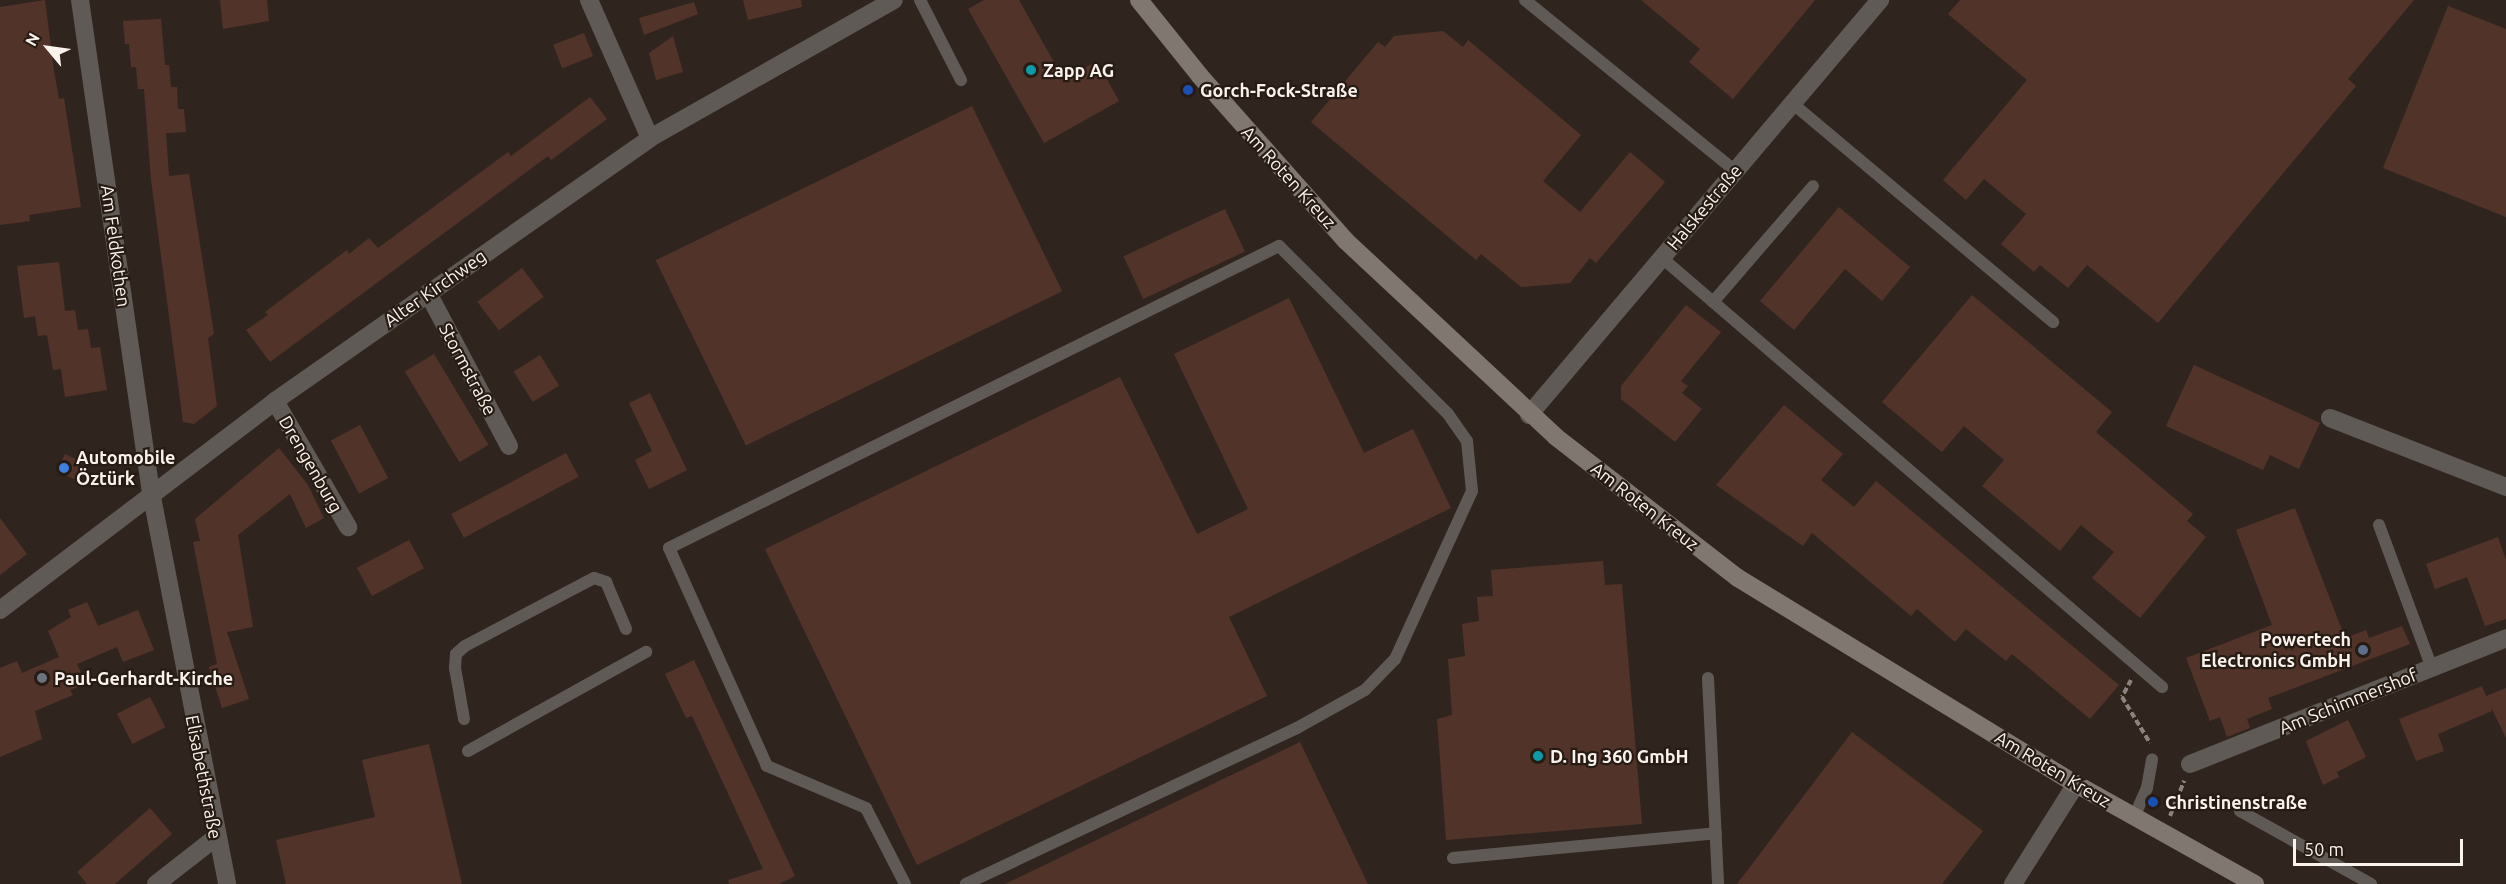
<!DOCTYPE html>
<meta charset="utf-8">
<style>
body{margin:0}
#map{position:relative;width:2506px;height:884px;overflow:hidden;background:#30251e;font-family:Ubuntu,sans-serif}
div>[style]{position:absolute}
.building>*{inset:0;background:#52332a;transform-origin:0 0}
.path>*{height:4px;margin-top:-2px;transform-origin:0;background:repeating-linear-gradient(90deg,#8c837d 0 6px,transparent 0 9px)}
.lane>*{height:12px;margin:-6px;padding:0 6px;transform-origin:6px;border-radius:6px;background:#605a57}
.street>*{height:18px;margin:-9px;padding:0 9px;transform-origin:9px;border-radius:9px;background:#605a57}
.secondary>*{height:18px;margin:-9px;padding:0 9px;transform-origin:9px;border-radius:9px;background:#807771}
.dots>*{width:16px;height:16px;translate:-50% -50%;box-sizing:border-box;border:3px solid #261c14;border-radius:50%}
span{translate:-50% -50%;white-space:nowrap;text-align:center;line-height:1.15;-webkit-text-stroke:4.5px #261c14;paint-order:stroke}
.poi-label{font-size:18px;color:#faf2ed;font-weight:700}
.left{translate:0 -50%;text-align:left}
.right{translate:-100% -50%;text-align:right}
.street-label{font-size:18px;color:#faf2ed}
.north{position:absolute;left:18px;top:18px;width:60px;height:60px;-webkit-text-stroke:4px #261c14;paint-order:stroke;rotate:299deg;font-size:16px;font-weight:700;line-height:24px;text-align:center;color:#faf2ed}
.north::after{content:'';display:block;margin:auto;width:21px;height:27px;background:#faf2ed;clip-path:polygon(50% 0,100% 100%,50% 72%,0 100%)}
.scale{position:absolute;left:2293px;top:839px;width:170px;height:27px;box-sizing:border-box;border:3px solid #faf2ed;border-top:0;padding-left:8px;font-size:18px;line-height:21px;white-space:nowrap;color:#faf2ed;-webkit-text-stroke:4px #261c14;paint-order:stroke}
</style>
<div id="map">
<div class="building">
<i style="clip-path:polygon(45px 0,54px 71px,59px 99px,64px 98px,81px 207px,29px 215px,30px 221px,0 225px,0 7px)"></i>
<i style="clip-path:polygon(220px 0,267px 0,269px 21px,223px 29px)"></i>
<i style="clip-path:polygon(743px 0,801px 0,802px 7px,748px 20px)"></i>
<i style="clip-path:polygon(984px 0,1019px 0,1064px 80px,1097px 61px,1119px 101px,1044px 143px,968px 9px)"></i>
<i style="clip-path:polygon(1641px 0,1815px 0,1733px 99px,1689px 62px,1700px 49px)"></i>
<i style="clip-path:polygon(1960px 0,2414px 0,2348px 79px,2356px 86px,2158px 323px,2087px 265px,2068px 288px,2040px 265px,2034px 272px,2001px 244px,2026px 214px,1984px 179px,1966px 200px,1943px 180px,2027px 80px,1948px 14px)"></i>
<i style="clip-path:polygon(694px 2px,698px 14px,644px 35px,639px 18px)"></i>
<i style="clip-path:polygon(2448px 6px,2506px 29px,2506px 217px,2383px 168px)"></i>
<i style="clip-path:polygon(161px 19px,165px 65px,169px 65px,171px 87px,177px 87px,178px 109px,184px 109px,186px 132px,166px 133px,169px 176px,189px 174px,214px 334px,208px 338px,217px 406px,194px 424px,183px 422px,151px 180px,144px 89px,138px 89px,136px 67px,131px 67px,129px 44px,125px 44px,123px 21px)"></i>
<i style="clip-path:polygon(1443px 31px,1463px 47px,1468px 40px,1581px 135px,1543px 181px,1580px 212px,1630px 152px,1665px 182px,1596px 263px,1590px 258px,1570px 283px,1521px 287px,1481px 254px,1476px 260px,1311px 122px,1378px 42px,1385px 47px,1394px 36px)"></i>
<i style="left:584px;top:33px;width:25px;height:33px;rotate:69deg"></i>
<i style="clip-path:polygon(673px 36px,683px 72px,656px 80px,649px 53px)"></i>
<i style="clip-path:polygon(590px 97px,607px 119px,551px 160px,548px 156px,270px 362px,246px 330px,268px 315px,265px 312px,347px 250px,349px 254px,369px 238px,378px 248px,508px 152px,511px 156px)"></i>
<i style="left:972px;top:106px;width:206px;height:352px;rotate:64deg"></i>
<i style="clip-path:polygon(1839px 207px,1910px 267px,1882px 301px,1845px 269px,1794px 330px,1760px 301px)"></i>
<i style="left:1225px;top:209px;width:47px;height:112px;rotate:65deg"></i>
<i style="clip-path:polygon(59px 262px,65px 311px,75px 310px,78px 330px,88px 329px,91px 348px,100px 347px,107px 390px,65px 397px,61px 369px,53px 370px,47px 335px,38px 336px,35px 316px,24px 318px,17px 266px)"></i>
<i style="left:522px;top:268px;width:36px;height:56px;rotate:53deg"></i>
<i style="clip-path:polygon(1972px 295px,2112px 412px,2096px 432px,2193px 514px,2187px 521px,2206px 537px,2140px 618px,2092px 578px,2114px 552px,2099px 540px,2081px 525px,2060px 551px,1982px 486px,2004px 460px,1964px 426px,1942px 452px,1882px 402px)"></i>
<i style="clip-path:polygon(1289px 298px,1364px 453px,1413px 429px,1451px 508px,1229px 617px,1267px 696px,917px 865px,765px 549px,1120px 377px,1197px 534px,1248px 509px,1174px 354px)"></i>
<i style="clip-path:polygon(1686px 305px,1721px 332px,1681px 381px,1688px 386px,1682px 393px,1702px 409px,1675px 442px,1621px 399px,1621px 386px)"></i>
<i style="left:434px;top:354px;width:106px;height:34px;rotate:59deg"></i>
<i style="left:540px;top:355px;width:36px;height:31px;rotate:58deg"></i>
<i style="clip-path:polygon(2194px 365px,2320px 423px,2299px 469px,2270px 455px,2263px 470px,2166px 426px)"></i>
<i style="clip-path:polygon(650px 393px,687px 470px,649px 489px,635px 460px,652px 451px,629px 403px)"></i>
<i style="clip-path:polygon(1784px 405px,1843px 454px,1821px 480px,1854px 507px,1876px 481px,2119px 685px,2090px 719px,2012px 654px,2006px 661px,1966px 629px,1955px 642px,1917px 609px,1911px 616px,1812px 533px,1803px 546px,1716px 485px)"></i>
<i style="left:360px;top:425px;width:60px;height:33px;rotate:62deg"></i>
<i style="clip-path:polygon(279px 448px,308px 485px,324px 518px,306px 528px,290px 494px,238px 535px,253px 627px,227px 632px,249px 699px,222px 708px,209px 667px,217px 664px,193px 542px,200px 541px,195px 519px)"></i>
<i style="left:566px;top:453px;width:27px;height:130px;rotate:62deg"></i>
<i style="left:65px;top:454px;width:19px;height:19px;rotate:25deg"></i>
<i style="clip-path:polygon(2295px 508px,2345px 638px,2366px 630px,2369px 638px,2402px 626px,2410px 644px,2268px 698px,2272px 709px,2247px 719px,2250px 728px,2227px 737px,2220px 717px,2210px 721px,2186px 658px,2272px 625px,2236px 530px)"></i>
<i style="clip-path:polygon(0 518px,27px 554px,0 575px)"></i>
<i style="clip-path:polygon(2498px 537px,2506px 560px,2506px 619px,2485px 626px,2467px 577px,2435px 589px,2426px 564px)"></i>
<i style="left:409px;top:540px;width:32px;height:59px;rotate:62deg"></i>
<i style="clip-path:polygon(1603px 561px,1605px 585px,1622px 584px,1642px 824px,1446px 840px,1437px 719px,1452px 715px,1448px 659px,1465px 656px,1462px 624px,1479px 621px,1477px 597px,1493px 596px,1491px 570px)"></i>
<i style="clip-path:polygon(87px 602px,98px 626px,138px 610px,154px 650px,123px 662px,117px 647px,77px 664px,86px 684px,70px 690px,73px 695px,35px 711px,42px 739px,0 757px,0 668px,17px 661px,22px 673px,59px 657px,48px 631px,71px 617px,68px 610px)"></i>
<i style="clip-path:polygon(694px 660px,795px 876px,779px 884px,729px 884px,728px 880px,763px 869px,692px 716px,686px 718px,665px 674px)"></i>
<i style="clip-path:polygon(2482px 686px,2486px 696px,2506px 688px,2506px 738px,2490px 705px,2492px 711px,2438px 734px,2444px 751px,2416px 761px,2399px 719px)"></i>
<i style="left:150px;top:697px;width:34px;height:37px;rotate:63deg"></i>
<i style="clip-path:polygon(2348px 720px,2366px 757px,2337px 772px,2339px 777px,2323px 785px,2306px 741px)"></i>
<i style="clip-path:polygon(1852px 732px,1983px 831px,1942px 884px,1737px 884px)"></i>
<i style="clip-path:polygon(1300px 742px,1368px 884px,1005px 884px)"></i>
<i style="clip-path:polygon(429px 744px,462px 884px,286px 884px,276px 840px,375px 817px,362px 760px)"></i>
<i style="clip-path:polygon(150px 808px,172px 834px,115px 884px,87px 884px,77px 872px)"></i>
</div>
<div class="path">
<i style="left:2131px;top:680px;width:19px;rotate:118deg"></i>
<i style="left:2122px;top:697px;width:54px;rotate:58.7deg"></i>
<i style="left:2170px;top:816px;width:38px;rotate:-68deg"></i>
</div>
<div class="lane">
<i style="left:920px;top:0;width:90px;rotate:62.9deg"></i>
<i style="left:1525px;top:0;width:269px;rotate:39.1deg"></i>
<i style="left:1792px;top:103px;width:341px;rotate:40deg"></i>
<i style="left:1662px;top:258px;width:659px;rotate:40.63deg"></i>
<i style="left:1713px;top:302px;width:153px;rotate:-49.2deg"></i>
<i style="left:2379px;top:525px;width:153px;rotate:69.7deg"></i>
<i style="left:1708px;top:678px;width:206px;rotate:87.2deg"></i>
<i style="left:464px;top:719px;width:52px;rotate:-100deg"></i>
<i style="left:455px;top:668px;width:14px;rotate:-86deg"></i>
<i style="left:456px;top:654px;width:12px;rotate:-42deg"></i>
<i style="left:465px;top:646px;width:146px;rotate:-27.8deg"></i>
<i style="left:594px;top:578px;width:13px;rotate:18deg"></i>
<i style="left:606px;top:582px;width:51px;rotate:66.9deg"></i>
<i style="left:468px;top:751px;width:204px;rotate:-29.1deg"></i>
<i style="left:2240px;top:811px;width:150px;rotate:29.1deg"></i>
<i style="left:2134px;top:817px;width:32px;rotate:-66deg"></i>
<i style="left:2147px;top:788px;width:29px;rotate:-80deg"></i>
<i style="left:1453px;top:858px;width:264px;rotate:-5.4deg"></i>
<i style="left:905px;top:884px;width:85px;rotate:-117.2deg"></i>
<i style="left:866px;top:808px;width:108px;rotate:-157deg"></i>
<i style="left:767px;top:766px;width:239px;rotate:-114.2deg"></i>
<i style="left:669px;top:548px;width:681px;rotate:-26.34deg"></i>
<i style="left:1279px;top:246px;width:238px;rotate:44.8deg"></i>
<i style="left:1448px;top:414px;width:33px;rotate:55deg"></i>
<i style="left:1467px;top:441px;width:50px;rotate:84.3deg"></i>
<i style="left:1472px;top:491px;width:185px;rotate:114.6deg"></i>
<i style="left:1395px;top:659px;width:43px;rotate:134.1deg"></i>
<i style="left:1365px;top:690px;width:78px;rotate:150.8deg"></i>
<i style="left:1297px;top:728px;width:366px;rotate:154.8deg"></i>
</div>
<div class="street">
<i style="left:80px;top:0;width:497px;rotate:81.8deg"></i>
<i style="left:151px;top:492px;width:399px;rotate:79deg"></i>
<i style="left:589px;top:0;width:151px;rotate:66.2deg"></i>
<i style="left:428px;top:293px;width:173px;rotate:62.1deg"></i>
<i style="left:275px;top:401px;width:146px;rotate:59.9deg"></i>
<i style="left:1529px;top:415px;width:544px;rotate:-49.78deg"></i>
<i style="left:2330px;top:418px;width:189px;rotate:21.4deg"></i>
<i style="left:0;top:610px;width:345px;rotate:-37.2deg"></i>
<i style="left:275px;top:401px;width:458px;rotate:-35deg"></i>
<i style="left:650px;top:138px;width:280px;rotate:-29.5deg"></i>
<i style="left:2190px;top:764px;width:340px;rotate:-21.7deg"></i>
<i style="left:156px;top:884px;width:75px;rotate:-37.9deg"></i>
<i style="left:2013px;top:884px;width:118px;rotate:-57.8deg"></i>
</div>
<div class="secondary">
<i style="left:1139px;top:0;width:97px;rotate:51.2deg"></i>
<i style="left:1200px;top:76px;width:220px;rotate:48.5deg"></i>
<i style="left:1346px;top:241px;width:287px;rotate:43deg"></i>
<i style="left:1556px;top:437px;width:230px;rotate:37.8deg"></i>
<i style="left:1738px;top:578px;width:396px;rotate:31.4deg"></i>
<i style="left:2076px;top:784px;width:205px;rotate:29.2deg"></i>
</div>
<div class="dots">
<i style="left:1031px;top:70px;background:#0f9aa8"></i>
<i style="left:1188px;top:90px;background:#1a4fb4"></i>
<i style="left:64px;top:468px;background:#3f7fe0"></i>
<i style="left:2363px;top:650px;background:#5c6f8a"></i>
<i style="left:42px;top:678px;background:#6b7280"></i>
<i style="left:1538px;top:756px;background:#0f9aa8"></i>
<i style="left:2153px;top:802px;background:#1a4fb4"></i>
</div>
<div class="poi-label">
<span class="left" style="left:1043px;top:70px">Zapp AG</span>
<span class="left" style="left:1200px;top:90px">Gorch-Fock-Straße</span>
<span class="left" style="left:76px;top:468px">Automobile<br>Öztürk</span>
<span class="right" style="left:2351px;top:650px">Powertech<br>Electronics GmbH</span>
<span class="left" style="left:54px;top:678px">Paul-Gerhardt-Kirche</span>
<span class="left" style="left:1550px;top:756px">D. Ing 360 GmbH</span>
<span class="left" style="left:2165px;top:802px">Christinenstraße</span>
</div>
<div class="street-label">
<span style="left:1289px;top:177px;rotate:48deg">Am Roten Kreuz</span>
<span style="left:1704px;top:207px;rotate:-50deg">Halskestraße</span>
<span style="left:116px;top:246px;rotate:82deg">Am Feldkothen</span>
<span style="left:435px;top:288px;rotate:-35deg">Alter Kirchweg</span>
<span style="left:468px;top:369px;rotate:62deg">Stormstraße</span>
<span style="left:311px;top:464px;rotate:60deg">Drengenburg</span>
<span style="left:1645px;top:506px;rotate:38deg">Am Roten Kreuz</span>
<span style="left:2348px;top:701px;rotate:-22deg">Am Schimmershof</span>
<span style="left:2053px;top:769px;rotate:31deg">Am Roten Kreuz</span>
<span style="left:204px;top:777px;rotate:79deg">Elisabethstraße</span>
</div>
<div class="north">N</div>
<div class="scale">50 m</div>
</div>
